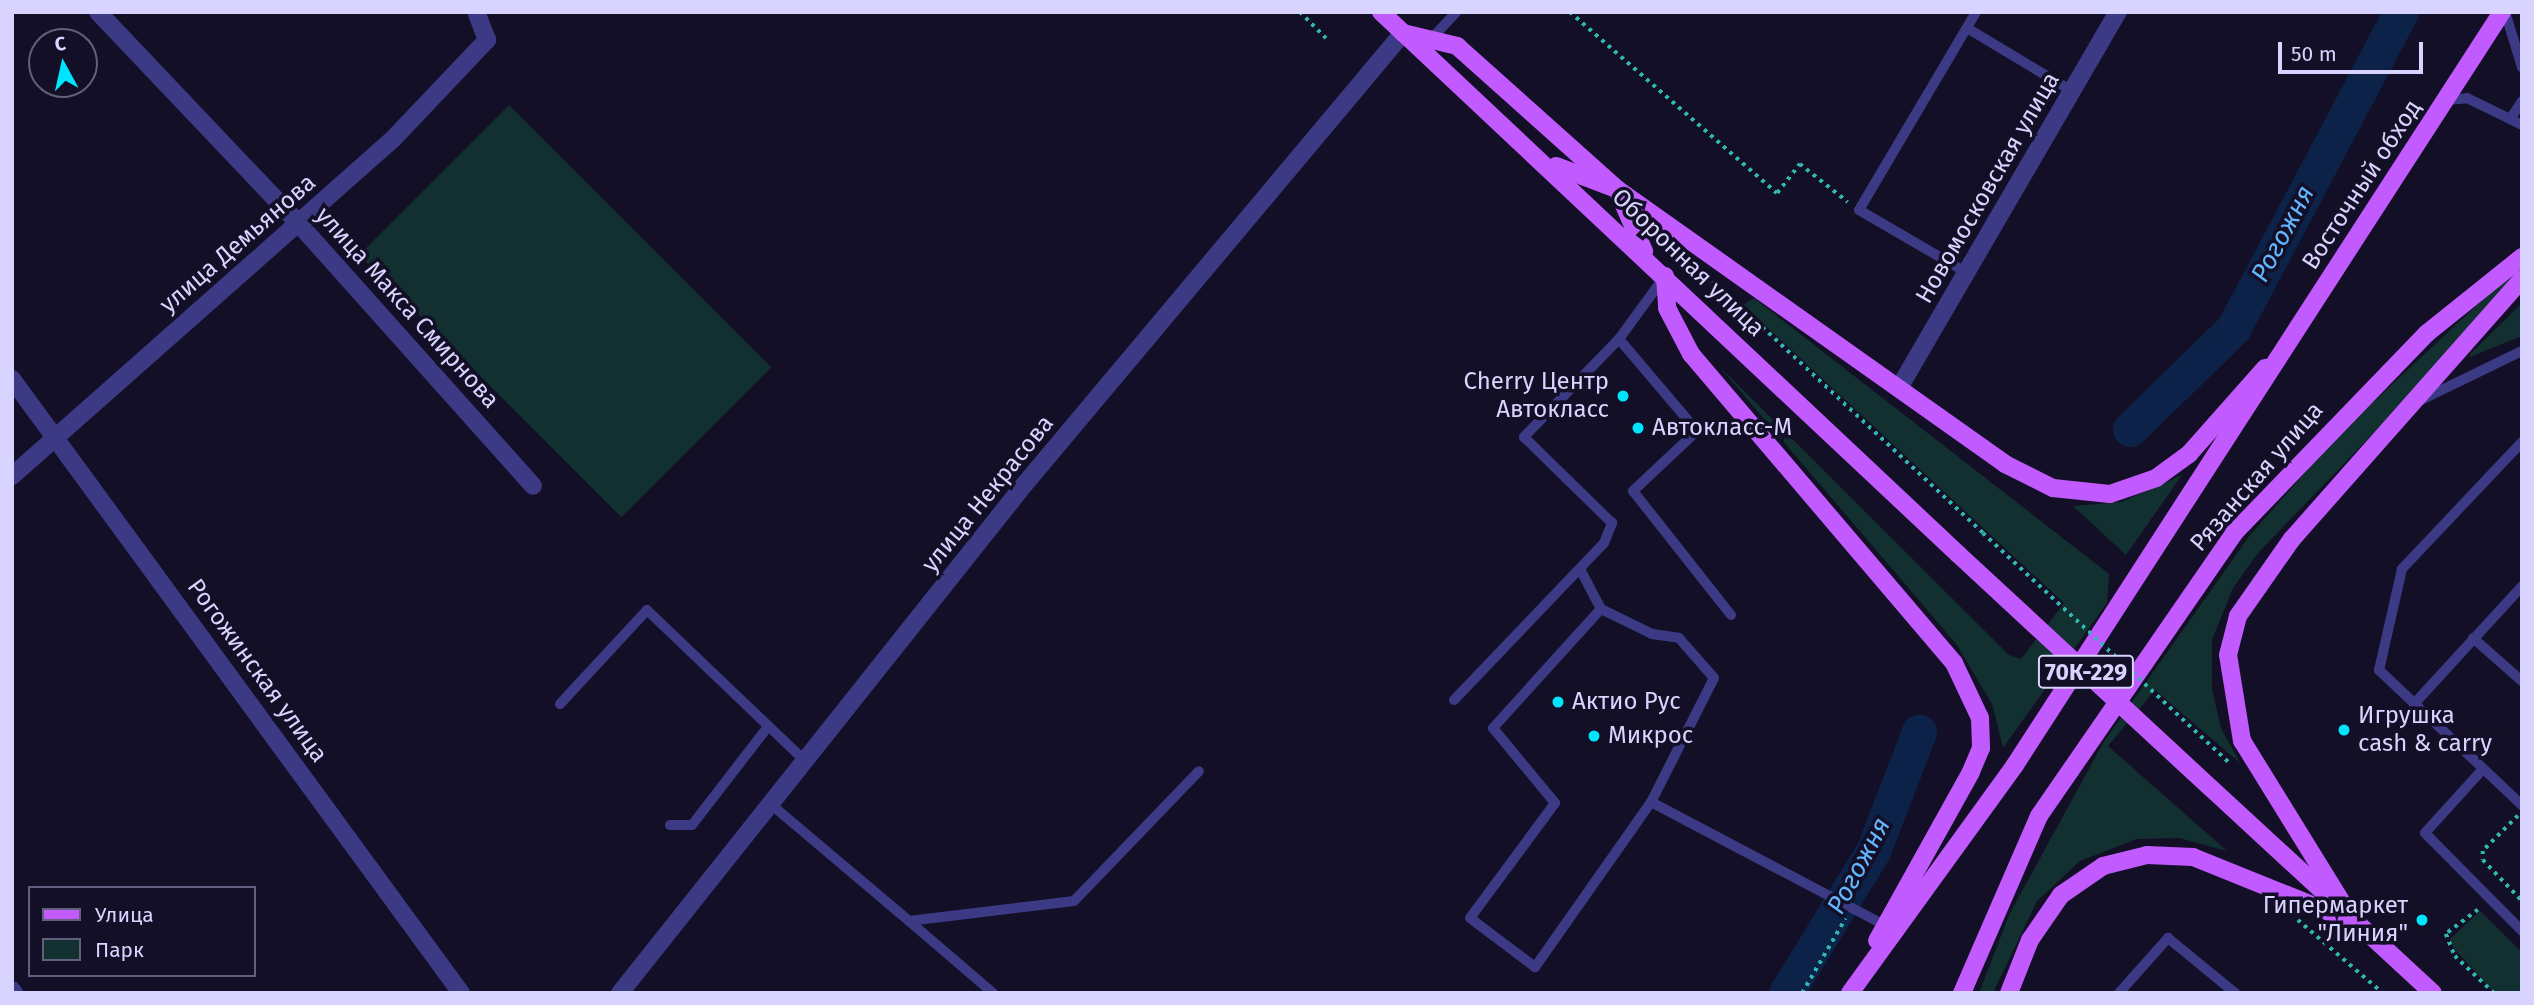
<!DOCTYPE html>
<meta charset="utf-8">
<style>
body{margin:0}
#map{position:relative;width:2534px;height:1005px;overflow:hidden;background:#130f26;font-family:"Fira Sans",sans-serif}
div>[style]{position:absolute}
.green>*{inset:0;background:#12302f;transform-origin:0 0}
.river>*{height:35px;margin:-17.5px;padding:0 17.5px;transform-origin:17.5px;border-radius:17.5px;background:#0c2248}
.path>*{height:3.5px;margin-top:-1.75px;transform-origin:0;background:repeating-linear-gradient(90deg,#2fb8b0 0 3.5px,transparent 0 8.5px)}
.service>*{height:10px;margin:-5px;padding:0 5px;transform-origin:5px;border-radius:5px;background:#3d3a85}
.minor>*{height:18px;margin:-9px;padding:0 9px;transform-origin:9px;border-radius:9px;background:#3d3a85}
.tertiary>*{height:18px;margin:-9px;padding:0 9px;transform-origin:9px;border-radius:9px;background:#3d3a85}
.primary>*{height:18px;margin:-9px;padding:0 9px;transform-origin:9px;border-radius:9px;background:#c25bff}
.path-bridge>*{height:3.5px;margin-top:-1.75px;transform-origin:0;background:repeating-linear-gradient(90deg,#2fb8b0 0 3.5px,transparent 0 8.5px)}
.primary-bridge>*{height:18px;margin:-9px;padding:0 9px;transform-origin:9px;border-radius:9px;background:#c25bff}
.dots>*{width:19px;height:19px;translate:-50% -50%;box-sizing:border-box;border:4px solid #130f26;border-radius:50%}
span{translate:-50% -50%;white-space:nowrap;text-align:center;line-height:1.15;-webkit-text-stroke:7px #130f26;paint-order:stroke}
.shield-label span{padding:2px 5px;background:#130f26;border:2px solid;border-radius:5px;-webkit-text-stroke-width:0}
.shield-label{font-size:23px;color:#d9d4ff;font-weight:700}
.street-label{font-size:24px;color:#d9d4ff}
.poi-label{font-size:24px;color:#d9d4ff}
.right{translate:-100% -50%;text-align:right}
.left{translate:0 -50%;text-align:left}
.water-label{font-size:26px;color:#62b6ff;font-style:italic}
.frame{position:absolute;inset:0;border:14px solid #d9d4ff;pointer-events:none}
.legend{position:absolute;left:28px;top:886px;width:228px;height:91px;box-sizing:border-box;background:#130f26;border:2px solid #625e7d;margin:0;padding:9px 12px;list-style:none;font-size:21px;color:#d9d4ff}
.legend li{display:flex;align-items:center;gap:14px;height:35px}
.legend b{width:35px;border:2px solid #625e7d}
.north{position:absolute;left:28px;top:28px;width:70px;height:70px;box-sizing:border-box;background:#130f26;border:2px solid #625e7d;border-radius:50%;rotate:352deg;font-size:19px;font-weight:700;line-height:28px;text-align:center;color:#d9d4ff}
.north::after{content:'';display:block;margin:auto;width:24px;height:32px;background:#00e5ff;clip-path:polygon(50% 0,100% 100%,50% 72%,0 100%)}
.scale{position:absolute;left:2278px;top:42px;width:145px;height:32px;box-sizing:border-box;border:4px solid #d9d4ff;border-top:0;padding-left:9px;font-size:21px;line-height:24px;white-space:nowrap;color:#d9d4ff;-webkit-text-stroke:5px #130f26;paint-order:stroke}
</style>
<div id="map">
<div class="green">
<i style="left:509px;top:105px;width:371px;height:212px;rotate:45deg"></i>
<i style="clip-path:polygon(2505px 279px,2514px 287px,2258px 553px,2233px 588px,2212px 640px,2212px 689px,2221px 728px,2240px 763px,2155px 690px,2108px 746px,2227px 851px,2179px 838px,2137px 839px,2080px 861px,2037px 901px,1993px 993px,1979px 993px,2009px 915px,2103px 743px,2250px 535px,2342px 431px)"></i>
<i style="clip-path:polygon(1754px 298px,2109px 574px,2107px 603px,2003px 748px,1992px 704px,1957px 645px,1719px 366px,2009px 655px,2021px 659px,2064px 603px,1743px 305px)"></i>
<i style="clip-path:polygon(2522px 303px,2522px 336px,2470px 357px,2470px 354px)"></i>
<i style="clip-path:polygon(2182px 475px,2126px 555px,2073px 506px,2121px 502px)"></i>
<i style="clip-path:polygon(2480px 911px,2522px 952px,2522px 993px,2494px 993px,2453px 947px,2450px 939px)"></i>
</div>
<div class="river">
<i style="left:2130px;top:429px;width:144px;rotate:-44.2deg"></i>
<i style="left:2233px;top:329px;width:359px;rotate:-62.1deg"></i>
<i style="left:1786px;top:993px;width:167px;rotate:-58.5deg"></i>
<i style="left:1873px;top:851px;width:128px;rotate:-68.9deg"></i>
</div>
<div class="path">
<i style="left:1300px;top:12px;width:37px;rotate:45deg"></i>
<i style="left:1570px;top:12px;width:275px;rotate:41.2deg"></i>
<i style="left:1777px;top:193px;width:37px;rotate:-52deg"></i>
<i style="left:1800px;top:164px;width:61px;rotate:38.4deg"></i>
<i style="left:1713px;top:281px;width:369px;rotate:43deg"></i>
<i style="left:2518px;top:816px;width:49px;rotate:135deg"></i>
<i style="left:2483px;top:851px;width:9px;rotate:90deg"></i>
<i style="left:2483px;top:860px;width:57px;rotate:46.4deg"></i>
<i style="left:2478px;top:910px;width:40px;rotate:143deg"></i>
<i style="left:2446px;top:934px;width:24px;rotate:68deg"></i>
<i style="left:2455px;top:956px;width:54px;rotate:43.5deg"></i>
<i style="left:2298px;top:920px;width:112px;rotate:40.7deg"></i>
<i style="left:1802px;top:993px;width:86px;rotate:-59.8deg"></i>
</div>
<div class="service">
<i style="left:2505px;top:12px;width:58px;rotate:72.8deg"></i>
<i style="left:1967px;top:28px;width:122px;rotate:31deg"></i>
<i style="left:1434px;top:36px;width:33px;rotate:-47deg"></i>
<i style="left:2446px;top:100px;width:21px;rotate:-5deg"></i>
<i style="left:2467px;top:98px;width:61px;rotate:26.1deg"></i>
<i style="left:2511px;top:118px;width:20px;rotate:-57deg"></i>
<i style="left:1969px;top:274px;width:127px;rotate:-149.8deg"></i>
<i style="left:1859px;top:210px;width:230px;rotate:-59.4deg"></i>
<i style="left:1619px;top:339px;width:121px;rotate:49.7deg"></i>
<i style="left:2421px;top:400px;width:112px;rotate:-25.9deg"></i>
<i style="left:2522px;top:442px;width:175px;rotate:133.4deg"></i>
<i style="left:2402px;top:569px;width:104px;rotate:102.8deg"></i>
<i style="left:2379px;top:670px;width:197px;rotate:43.4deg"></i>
<i style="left:1580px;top:569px;width:45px;rotate:62.3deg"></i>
<i style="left:1731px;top:615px;width:158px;rotate:-128.3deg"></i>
<i style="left:1633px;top:491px;width:88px;rotate:-43.2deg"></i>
<i style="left:1697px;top:431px;width:59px"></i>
<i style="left:2473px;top:638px;width:65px;rotate:41.3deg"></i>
<i style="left:1454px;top:700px;width:217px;rotate:-46.3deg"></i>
<i style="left:1604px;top:543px;width:22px;rotate:-68deg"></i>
<i style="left:1612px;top:523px;width:123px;rotate:-135.7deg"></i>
<i style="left:1524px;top:437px;width:136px;rotate:-45.9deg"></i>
<i style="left:1619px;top:339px;width:78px;rotate:-53.9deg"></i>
<i style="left:560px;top:704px;width:128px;rotate:-47.2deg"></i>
<i style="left:647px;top:610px;width:221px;rotate:43.7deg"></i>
<i style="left:2414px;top:704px;width:160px;rotate:-47.5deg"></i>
<i style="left:2483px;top:769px;width:86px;rotate:132.2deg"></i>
<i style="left:2425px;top:833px;width:138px;rotate:45.3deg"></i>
<i style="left:1651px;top:802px;width:202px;rotate:125.1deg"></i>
<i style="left:1535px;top:967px;width:81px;rotate:-143deg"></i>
<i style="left:1470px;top:918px;width:143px;rotate:-53.5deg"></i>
<i style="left:1555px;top:803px;width:97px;rotate:-129.6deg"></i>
<i style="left:1493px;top:728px;width:161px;rotate:-47.8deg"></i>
<i style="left:1601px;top:609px;width:57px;rotate:26.1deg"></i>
<i style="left:1652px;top:634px;width:27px;rotate:8deg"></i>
<i style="left:1679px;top:638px;width:53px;rotate:48.8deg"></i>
<i style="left:1714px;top:678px;width:139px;rotate:116.9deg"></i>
<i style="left:1651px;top:802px;width:263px;rotate:27.8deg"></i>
<i style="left:773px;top:806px;width:178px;rotate:40.2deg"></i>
<i style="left:909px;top:921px;width:166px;rotate:-6.9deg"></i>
<i style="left:1074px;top:901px;width:180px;rotate:-46.1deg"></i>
<i style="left:670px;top:825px;width:22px"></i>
<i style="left:692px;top:825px;width:123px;rotate:-52.3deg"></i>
<i style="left:909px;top:921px;width:111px;rotate:40.6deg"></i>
<i style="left:2119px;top:993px;width:74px;rotate:-48.3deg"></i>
<i style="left:2168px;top:938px;width:87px;rotate:39.4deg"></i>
</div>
<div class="minor">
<i style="left:98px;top:12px;width:292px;rotate:46.5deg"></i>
<i style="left:299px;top:224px;width:351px;rotate:48.2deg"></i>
<i style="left:12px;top:379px;width:761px;rotate:53.82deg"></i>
<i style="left:1899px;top:388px;width:435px;rotate:-59.8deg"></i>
<i style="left:12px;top:476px;width:509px;rotate:-41.49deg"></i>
<i style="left:393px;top:139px;width:137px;rotate:-46.5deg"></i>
<i style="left:487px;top:40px;width:30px;rotate:-111deg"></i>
<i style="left:12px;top:990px;width:4px;rotate:56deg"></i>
</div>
<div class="tertiary">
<i style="left:620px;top:993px;width:649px;rotate:-51.51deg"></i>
<i style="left:1024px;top:485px;width:590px;rotate:-50.02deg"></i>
</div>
<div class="primary">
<i style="left:1381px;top:12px;width:792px;rotate:43.21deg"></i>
<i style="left:1403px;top:33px;width:56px;rotate:13.5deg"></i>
<i style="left:1457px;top:46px;width:215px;rotate:41.8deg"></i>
<i style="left:1617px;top:189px;width:476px;rotate:35.3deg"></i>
<i style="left:2005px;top:464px;width:54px;rotate:26.6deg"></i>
<i style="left:2053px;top:488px;width:57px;rotate:6deg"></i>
<i style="left:2110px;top:494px;width:49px;rotate:-19.2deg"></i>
<i style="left:2156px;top:478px;width:41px;rotate:-36deg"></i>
<i style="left:2189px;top:454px;width:115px;rotate:-48.5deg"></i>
<i style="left:1556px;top:166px;width:65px;rotate:20.7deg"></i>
<i style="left:1617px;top:189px;width:68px;rotate:66.5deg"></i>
<i style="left:1665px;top:276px;width:32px;rotate:86deg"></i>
<i style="left:1667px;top:308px;width:52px;rotate:62.4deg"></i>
<i style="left:1691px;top:354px;width:406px;rotate:49.6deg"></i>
<i style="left:1954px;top:663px;width:61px;rotate:64.7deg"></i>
<i style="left:1980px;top:718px;width:30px;rotate:88deg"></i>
<i style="left:1981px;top:748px;width:26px;rotate:113deg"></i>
<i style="left:1971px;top:772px;width:193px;rotate:119.1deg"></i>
<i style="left:2213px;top:790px;width:299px;rotate:42.7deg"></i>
<i style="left:2354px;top:922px;width:213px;rotate:-121.7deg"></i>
<i style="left:2242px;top:741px;width:87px;rotate:-99.2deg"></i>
<i style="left:2228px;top:655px;width:40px;rotate:-75.6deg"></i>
<i style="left:2238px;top:616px;width:94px;rotate:-55deg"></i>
<i style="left:2292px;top:539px;width:347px;rotate:-48.5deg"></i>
<i style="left:1850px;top:993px;width:281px;rotate:-54.1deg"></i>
<i style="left:2015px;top:765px;width:897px;rotate:-57.11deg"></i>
<i style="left:1962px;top:993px;width:193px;rotate:-66.5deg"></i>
<i style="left:2039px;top:816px;width:344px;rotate:-55.4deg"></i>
<i style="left:2234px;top:533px;width:277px;rotate:-46deg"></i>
<i style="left:2426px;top:334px;width:123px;rotate:-38.7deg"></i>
<i style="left:2009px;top:993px;width:57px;rotate:-68.4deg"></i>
<i style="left:2030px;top:940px;width:55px;rotate:-55.4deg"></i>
<i style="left:2061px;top:895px;width:51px;rotate:-34.6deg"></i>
<i style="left:2103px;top:866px;width:45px;rotate:-14deg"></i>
<i style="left:2147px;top:855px;width:46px;rotate:2.5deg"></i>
<i style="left:2193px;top:857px;width:174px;rotate:22deg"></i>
</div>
<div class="path-bridge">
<i style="left:1983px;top:533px;width:339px;rotate:43deg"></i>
</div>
<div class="primary-bridge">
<i style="left:1958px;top:554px;width:347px;rotate:42.8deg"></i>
</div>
<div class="dots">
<i style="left:1623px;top:396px;background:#00e5ff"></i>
<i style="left:1638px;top:428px;background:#00e5ff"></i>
<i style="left:1558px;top:702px;background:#00e5ff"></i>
<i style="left:2344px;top:730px;background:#00e5ff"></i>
<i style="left:1594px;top:736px;background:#00e5ff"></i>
<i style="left:2422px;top:920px;background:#00e5ff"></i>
</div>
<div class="shield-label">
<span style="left:2086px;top:672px">70К-229</span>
</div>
<div class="street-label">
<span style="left:2362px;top:185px;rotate:-57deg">Восточный обход</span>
<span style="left:1988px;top:188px;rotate:-60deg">Новомосковская улица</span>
<span style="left:238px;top:244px;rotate:-41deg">улица Демьянова</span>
<span style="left:1688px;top:263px;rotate:44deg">Оборонная улица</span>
<span style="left:407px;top:308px;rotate:48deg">улица Макса Смирнова</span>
<span style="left:2257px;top:477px;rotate:-49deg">Рязанская улица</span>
<span style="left:988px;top:494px;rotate:-51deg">улица Некрасова</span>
<span style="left:257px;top:671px;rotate:54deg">Рогожинская улица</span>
</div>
<div class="poi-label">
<span class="right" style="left:1609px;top:396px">Cherry Центр<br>Автокласс</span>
<span class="left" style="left:1652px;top:428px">Автокласс-М</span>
<span class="left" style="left:1572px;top:702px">Актио Рус</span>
<span class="left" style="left:2358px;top:730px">Игрушка<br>cash &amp; carry</span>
<span class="left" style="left:1608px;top:736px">Микрос</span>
<span class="right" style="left:2408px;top:920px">Гипермаркет<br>"Линия"</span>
</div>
<div class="water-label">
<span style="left:2283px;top:234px;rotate:-62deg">Рогожня</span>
<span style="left:1859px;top:866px;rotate:-62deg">Рогожня</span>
</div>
<div class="frame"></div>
<ul class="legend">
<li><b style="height:9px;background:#c25bff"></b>Улица</li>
<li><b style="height:19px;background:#12302f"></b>Парк</li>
</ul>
<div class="north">С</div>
<div class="scale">50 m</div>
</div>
